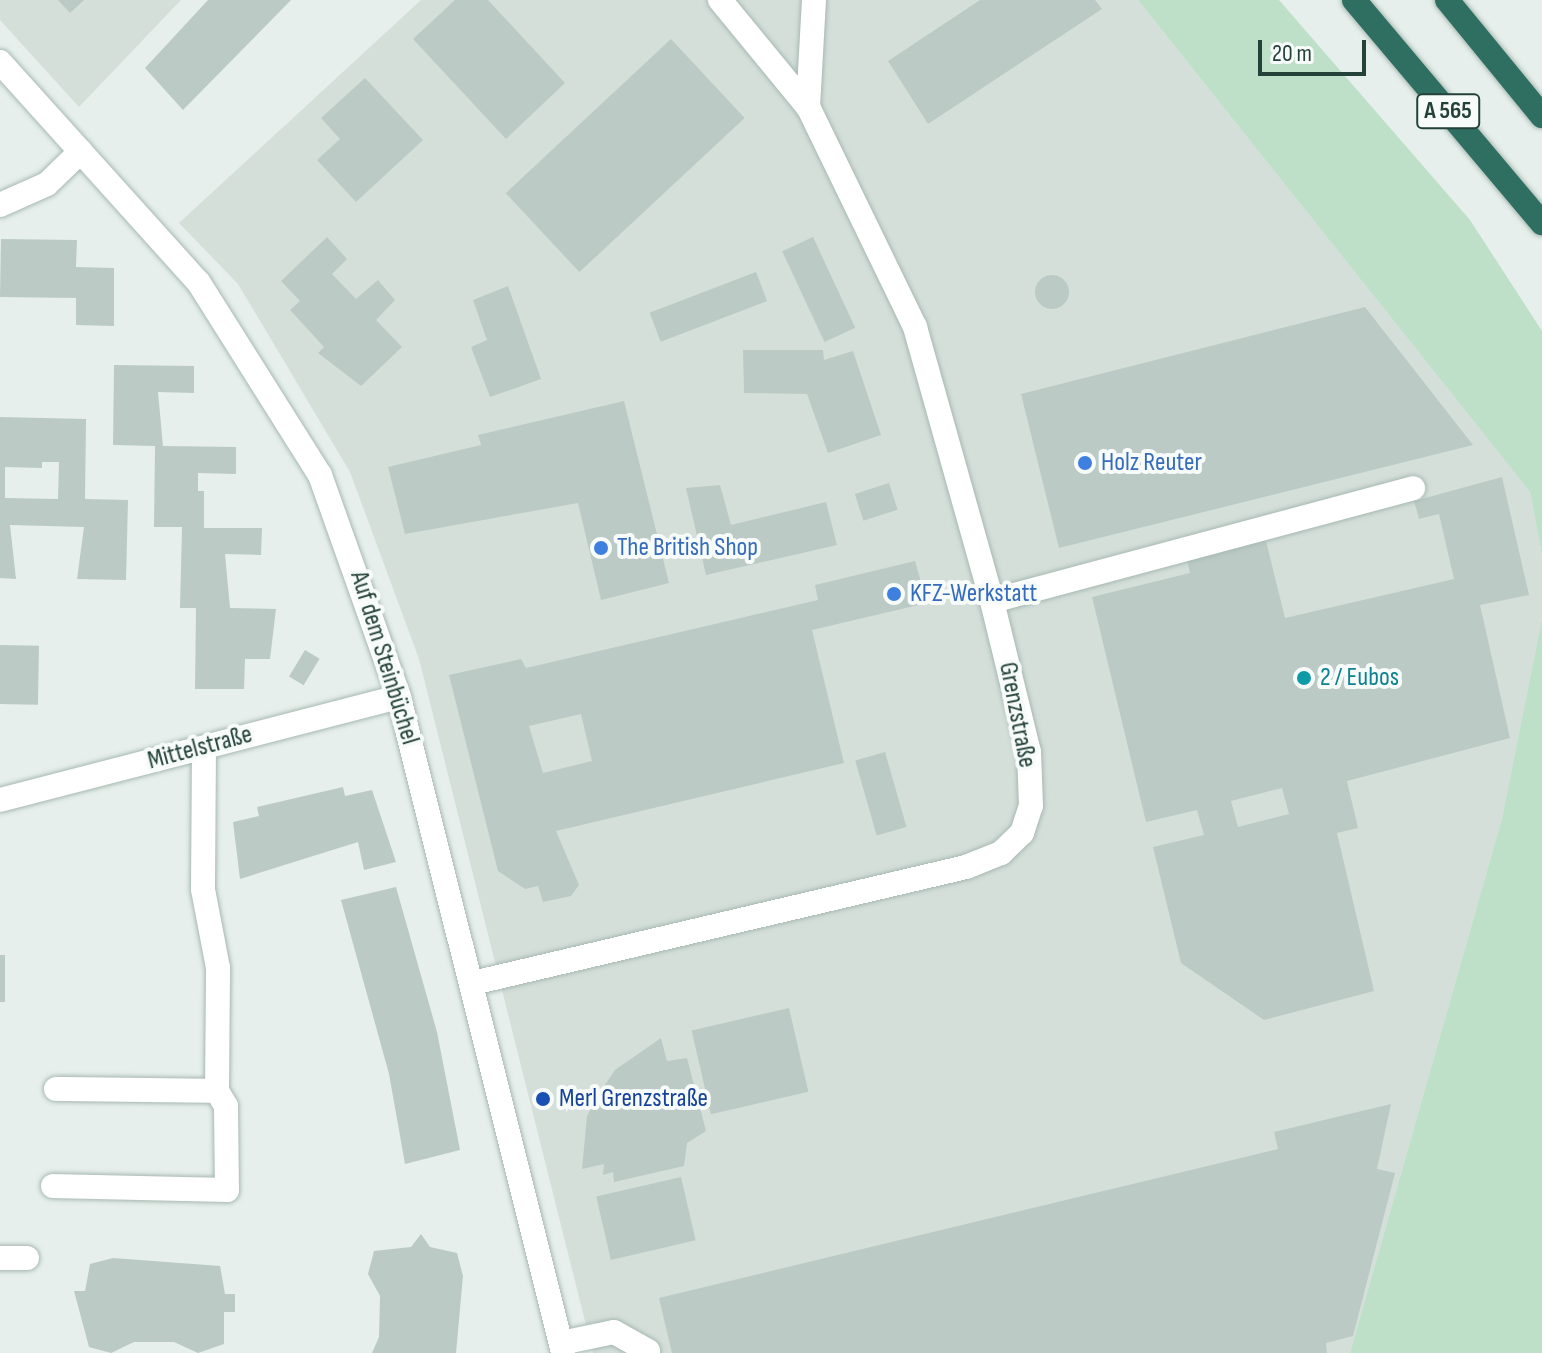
<!DOCTYPE html>
<meta charset="utf-8">
<style>
body{margin:0}
#map{position:relative;width:1542px;height:1353px;overflow:hidden;background:#e6efeb;font-family:"Sofia Sans Condensed",sans-serif}
div>[style]{position:absolute}
.built>*{inset:0;background:#d4dfda}
.green>*{inset:0;background:#bfe0c8}
.building>*{inset:0;background:#bbcac4;transform-origin:0 0}
.round{border-radius:50%}
.roads{filter:drop-shadow(0 0 2px #a8b8b2) drop-shadow(0 0 2px #a8b8b2)}
.minor>*{height:24px;margin:-12px;padding:0 12px;transform-origin:12px;border-radius:12px;background:#fff}
.highway>*{height:24px;margin:-12px;padding:0 12px;transform-origin:12px;border-radius:12px;background:#2f6f62}
.dots>*{width:22px;height:22px;translate:-50% -50%;box-sizing:border-box;border:4px solid #f7fbf9;border-radius:50%}
span{translate:-50% -50%;white-space:nowrap;text-align:center;line-height:1.15;-webkit-text-stroke:8px #f7fbf9;paint-order:stroke}
.shield-label span{padding:2px 6px;background:#f7fbf9;border:2px solid;border-radius:6px;-webkit-text-stroke-width:0}
.shield-label{font-size:24px;color:#24423a;font-weight:700}
.shop-label{font-size:26px;color:#366cbe}
.left{translate:0 -50%;text-align:left}
.street-label{font-size:26px;color:#24423a}
.culture-label{font-size:26px;color:#0d838f}
.transit-label{font-size:26px;color:#164399}
.scale{position:absolute;left:1258px;top:40px;width:108px;height:36px;box-sizing:border-box;border:4px solid #24423a;border-top:0;padding-left:10px;font-size:24px;line-height:28px;white-space:nowrap;color:#24423a;-webkit-text-stroke:6px #f7fbf9;paint-order:stroke}
</style>
<div id="map">
<div class="built">
<i style="clip-path:polygon(0 0,181px 0,79px 107px,0 20px)"></i>
<i style="clip-path:polygon(421px 0,1138px 0,1530px 492px,1542px 555px,1542px 618px,1502px 818px,1350px 1353px,593px 1353px,419px 659px,350px 472px,238px 284px,179px 223px)"></i>
</div>
<div class="green">
<i style="clip-path:polygon(1138px 0,1279px 0,1470px 220px,1542px 331px,1542px 555px,1530px 492px)"></i>
<i style="clip-path:polygon(1542px 618px,1542px 1353px,1350px 1353px,1502px 818px)"></i>
</div>
<div class="building">
<i style="clip-path:polygon(58px 0,84px 0,70px 13px)"></i>
<i style="clip-path:polygon(208px 0,291px 0,183px 110px,145px 68px)"></i>
<i style="clip-path:polygon(455px 0,488px 0,565px 83px,506px 139px,413px 39px)"></i>
<i style="clip-path:polygon(980px 0,1095px 0,1102px 9px,928px 124px,888px 61px)"></i>
<i style="left:671px;top:39px;width:108px;height:226px;rotate:47deg"></i>
<i style="clip-path:polygon(365px 78px,423px 140px,356px 202px,317px 160px,340px 139px,321px 118px)"></i>
<i style="clip-path:polygon(327px 237px,347px 259px,332px 274px,356px 299px,378px 280px,395px 300px,376px 320px,402px 347px,361px 386px,318px 353px,324px 347px,290px 310px,300px 301px,281px 281px)"></i>
<i style="left:813px;top:237px;width:100px;height:34px;rotate:65deg"></i>
<i style="clip-path:polygon(1px 239px,77px 240px,76px 267px,114px 268px,114px 326px,76px 325px,76px 298px,0 297px)"></i>
<i style="left:756px;top:272px;width:31px;height:114px;rotate:69deg"></i>
<i class="round" style="left:1035px;top:275px;width:34px;height:34px"></i>
<i style="clip-path:polygon(508px 286px,541px 379px,490px 397px,471px 347px,487px 340px,473px 300px)"></i>
<i style="clip-path:polygon(1365px 307px,1473px 445px,1059px 548px,1021px 394px)"></i>
<i style="clip-path:polygon(743px 350px,823px 350px,824px 360px,853px 351px,881px 435px,828px 453px,807px 394px,744px 393px)"></i>
<i style="clip-path:polygon(114px 365px,194px 366px,194px 393px,158px 392px,163px 446px,236px 447px,236px 474px,198px 473px,198px 491px,204px 491px,204px 528px,262px 528px,261px 555px,225px 554px,230px 608px,276px 609px,270px 659px,245px 659px,244px 689px,195px 689px,196px 608px,180px 608px,182px 527px,154px 527px,155px 446px,113px 445px)"></i>
<i style="clip-path:polygon(624px 401px,669px 583px,601px 600px,578px 503px,405px 534px,388px 467px,481px 445px,478px 435px)"></i>
<i style="clip-path:polygon(evenodd,0 417px,86px 419px,85px 499px,128px 500px,126px 580px,77px 579px,84px 527px,10px 525px,16px 579px,0 578px,0 417px,42px 462px,59px 462px,58px 499px,5px 498px,5px 467px,42px 468px,42px 462px)"></i>
<i style="clip-path:polygon(evenodd,1502px 477px,1529px 595px,1480px 605px,1510px 738px,1347px 781px,1358px 828px,1337px 833px,1374px 991px,1264px 1020px,1181px 963px,1153px 847px,1204px 835px,1197px 810px,1146px 822px,1092px 597px,1190px 573px,1187px 560px,1266px 541px,1285px 618px,1454px 579px,1439px 514px,1419px 519px,1414px 501px,1502px 477px,1282px 788px,1289px 814px,1238px 827px,1231px 801px,1282px 788px)"></i>
<i style="left:889px;top:483px;width:28px;height:36px;rotate:72deg"></i>
<i style="clip-path:polygon(720px 485px,731px 525px,826px 502px,837px 545px,706px 575px,686px 488px)"></i>
<i style="clip-path:polygon(evenodd,915px 561px,927px 603px,812px 630px,844px 763px,556px 831px,579px 885px,571px 896px,543px 902px,538px 886px,525px 889px,498px 871px,449px 675px,521px 659px,526px 668px,818px 600px,815px 585px,915px 561px,581px 714px,592px 761px,543px 773px,529px 726px,581px 714px)"></i>
<i style="left:0;top:645px;width:39px;height:59px;rotate:1deg"></i>
<i style="left:305px;top:650px;width:17px;height:31px;rotate:31deg"></i>
<i style="left:885px;top:752px;width:78px;height:31px;rotate:74deg"></i>
<i style="clip-path:polygon(343px 787px,345px 796px,372px 790px,396px 862px,364px 870px,358px 842px,240px 879px,233px 822px,259px 816px,257px 807px)"></i>
<i style="clip-path:polygon(396px 887px,437px 1032px,460px 1150px,405px 1164px,389px 1074px,341px 900px)"></i>
<i style="left:0;top:955px;width:5px;height:47px"></i>
<i style="left:789px;top:1008px;width:86px;height:100px;rotate:77deg"></i>
<i style="clip-path:polygon(661px 1038px,667px 1061px,687px 1058px,706px 1131px,687px 1143px,684px 1166px,614px 1182px,613px 1172px,603px 1175px,604px 1164px,582px 1169px,587px 1116px,600px 1092px,615px 1070px)"></i>
<i style="clip-path:polygon(1391px 1104px,1377px 1169px,1395px 1173px,1353px 1336px,1326px 1343px,1327px 1353px,672px 1353px,659px 1298px,1278px 1149px,1274px 1132px)"></i>
<i style="left:681px;top:1177px;width:65px;height:87px;rotate:77deg"></i>
<i style="clip-path:polygon(421px 1234px,430px 1247px,457px 1253px,463px 1276px,456px 1353px,372px 1353px,379px 1337px,380px 1296px,368px 1274px,374px 1251px,411px 1247px)"></i>
<i style="clip-path:polygon(113px 1258px,220px 1266px,225px 1294px,235px 1294px,235px 1312px,224px 1312px,224px 1344px,198px 1353px,174px 1342px,134px 1342px,111px 1353px,89px 1347px,74px 1291px,85px 1291px,90px 1264px)"></i>
</div>
<div class="roads">
<div class="minor">
<i style="left:0;top:62px;width:297px;rotate:48deg"></i>
<i style="left:199px;top:283px;width:227px;rotate:57.8deg"></i>
<i style="left:320px;top:475px;width:236px;rotate:70.4deg"></i>
<i style="left:399px;top:697px;width:676px;rotate:75.96deg"></i>
<i style="left:808px;top:107px;width:107px;rotate:-86.8deg"></i>
<i style="left:0;top:205px;width:51px;rotate:-24.1deg"></i>
<i style="left:47px;top:184px;width:47px;rotate:-44.1deg"></i>
<i style="left:992px;top:601px;width:436px;rotate:-15deg"></i>
<i style="left:0;top:800px;width:412px;rotate:-14.5deg"></i>
<i style="left:473px;top:983px;width:506px;rotate:-13.24deg"></i>
<i style="left:966px;top:867px;width:38px;rotate:-22deg"></i>
<i style="left:1001px;top:853px;width:29px;rotate:-44deg"></i>
<i style="left:1022px;top:833px;width:28px;rotate:-72deg"></i>
<i style="left:1031px;top:806px;width:54px;rotate:-92.1deg"></i>
<i style="left:1029px;top:752px;width:155px;rotate:-103.8deg"></i>
<i style="left:992px;top:601px;width:285px;rotate:-105.7deg"></i>
<i style="left:915px;top:327px;width:245px;rotate:-115.9deg"></i>
<i style="left:808px;top:107px;width:139px;rotate:-129.4deg"></i>
<i style="left:56px;top:1089px;width:161px;rotate:0.7deg"></i>
<i style="left:53px;top:1186px;width:174px;rotate:1.3deg"></i>
<i style="left:227px;top:1190px;width:84px;rotate:-90.7deg"></i>
<i style="left:226px;top:1106px;width:17px;rotate:-121deg"></i>
<i style="left:217px;top:1091px;width:123px;rotate:-89.5deg"></i>
<i style="left:218px;top:968px;width:80px;rotate:-100.8deg"></i>
<i style="left:203px;top:889px;width:141px;rotate:-89.6deg"></i>
<i style="left:0;top:1258px;width:27px"></i>
<i style="left:561px;top:1343px;width:54px;rotate:-11.7deg"></i>
<i style="left:614px;top:1332px;width:39px;rotate:29deg"></i>
</div>
<div class="highway">
<i style="left:1354px;top:0;width:292px;rotate:49.9deg"></i>
<i style="left:1447px;top:0;width:150px;rotate:50.7deg"></i>
</div>
</div>
<div class="dots">
<i style="left:1085px;top:463px;background:#3f7fe0"></i>
<i style="left:601px;top:548px;background:#3f7fe0"></i>
<i style="left:894px;top:594px;background:#3f7fe0"></i>
<i style="left:1304px;top:678px;background:#0f9aa8"></i>
<i style="left:543px;top:1099px;background:#1a4fb4"></i>
</div>
<div class="shield-label">
<span style="left:1448px;top:111px">A 565</span>
</div>
<div class="shop-label">
<span class="left" style="left:1101px;top:463px">Holz Reuter</span>
<span class="left" style="left:617px;top:548px">The British Shop</span>
<span class="left" style="left:910px;top:594px">KFZ-Werkstatt</span>
</div>
<div class="street-label">
<span style="left:384px;top:658px;rotate:73deg">Auf dem Steinbüchel</span>
<span style="left:1017px;top:715px;rotate:79deg">Grenzstraße</span>
<span style="left:200px;top:748px;rotate:-15deg">Mittelstraße</span>
</div>
<div class="culture-label">
<span class="left" style="left:1320px;top:678px">2 / Eubos</span>
</div>
<div class="transit-label">
<span class="left" style="left:559px;top:1099px">Merl Grenzstraße</span>
</div>
<div class="scale">20 m</div>
</div>
